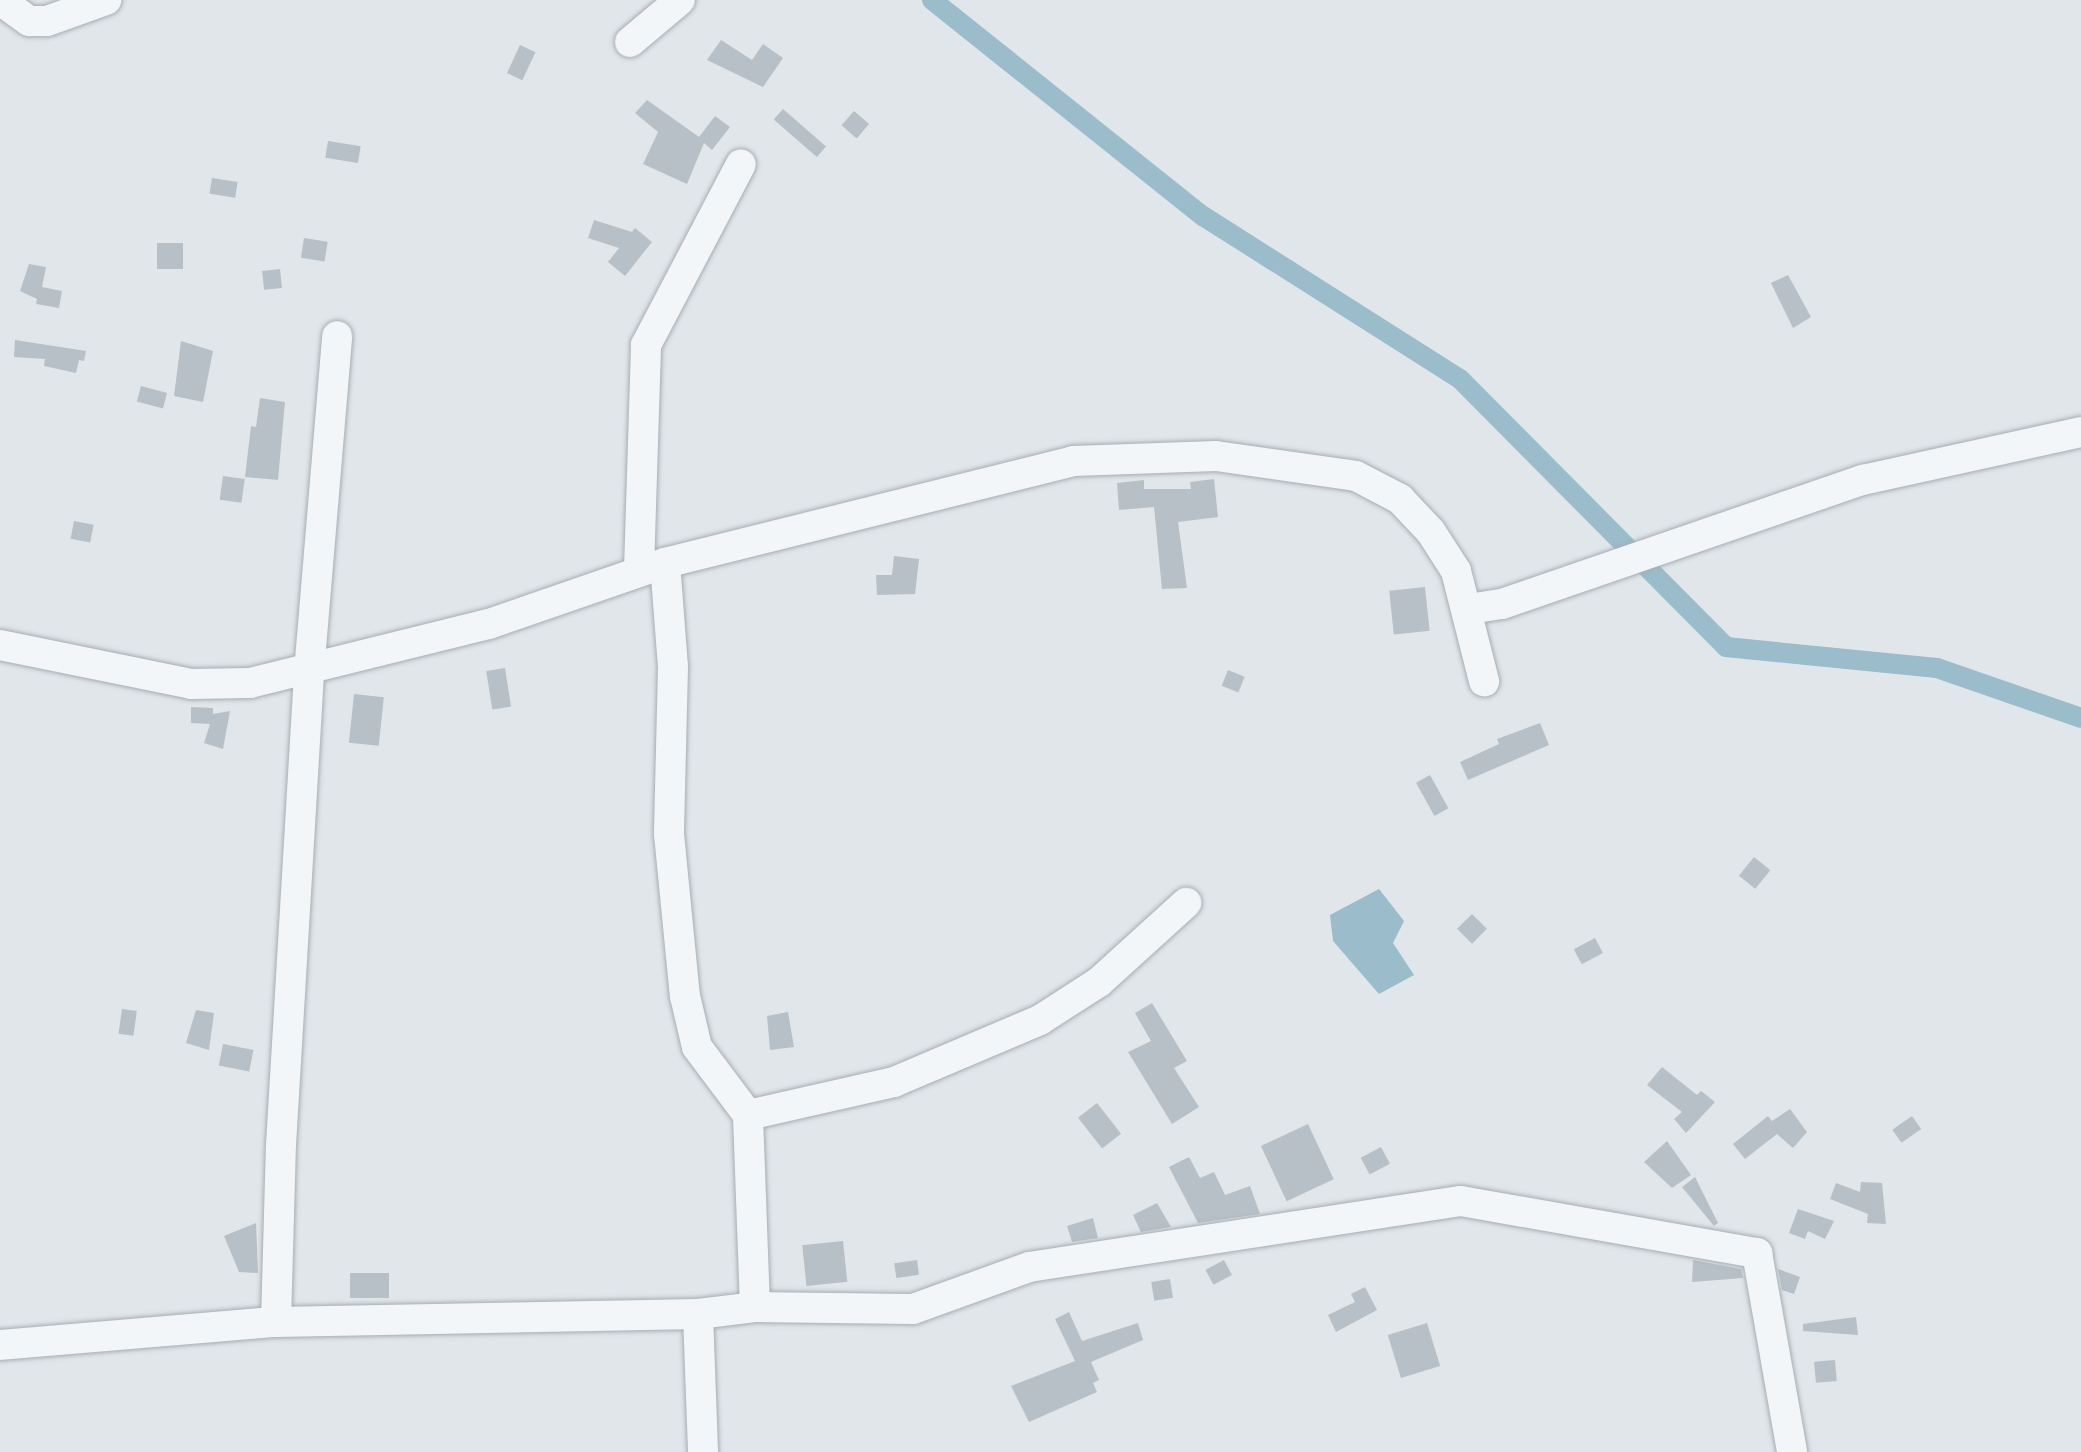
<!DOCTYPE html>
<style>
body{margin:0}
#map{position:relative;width:2081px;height:1452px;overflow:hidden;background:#e0e6ea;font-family:Ubuntu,sans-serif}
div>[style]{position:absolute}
.water>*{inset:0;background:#9abccb}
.canal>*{height:20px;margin:-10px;padding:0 10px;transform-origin:10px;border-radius:10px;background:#9abccb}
.building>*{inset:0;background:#b7c0c7;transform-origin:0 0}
.roads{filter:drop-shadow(0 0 2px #a5aeb4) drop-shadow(0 0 2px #a5aeb4)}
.minor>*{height:30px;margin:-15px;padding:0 15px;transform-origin:15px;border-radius:15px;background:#f3f6f8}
span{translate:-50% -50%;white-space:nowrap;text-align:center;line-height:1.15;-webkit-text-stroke:7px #f0f4f7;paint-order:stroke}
</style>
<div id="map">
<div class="water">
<i style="clip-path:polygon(1379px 889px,1404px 921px,1393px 943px,1414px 975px,1379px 994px,1333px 941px,1330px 915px)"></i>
</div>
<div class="canal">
<i style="left:932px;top:0;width:347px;rotate:38.6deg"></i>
<i style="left:1203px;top:216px;width:304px;rotate:32.4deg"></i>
<i style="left:1460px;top:379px;width:378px;rotate:45.2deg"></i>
<i style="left:1726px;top:647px;width:212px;rotate:5.7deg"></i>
<i style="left:1937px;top:668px;width:152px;rotate:19.1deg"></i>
</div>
<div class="building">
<i style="clip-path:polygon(721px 40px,752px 60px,763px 44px,783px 58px,763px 87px,707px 60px)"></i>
<i style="left:520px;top:45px;width:17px;height:31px;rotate:25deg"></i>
<i style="clip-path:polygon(647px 100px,699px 137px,715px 116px,730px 127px,712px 150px,704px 143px,687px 184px,643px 164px,658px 132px,635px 113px)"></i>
<i style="left:783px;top:109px;width:57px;height:14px;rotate:41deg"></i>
<i style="left:854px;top:111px;width:20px;height:19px;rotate:41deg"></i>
<i style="left:328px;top:141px;width:33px;height:17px;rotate:9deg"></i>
<i style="left:212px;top:178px;width:26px;height:16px;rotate:9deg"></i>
<i style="clip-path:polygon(594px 220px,632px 232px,635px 228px,652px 242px,625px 276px,608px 262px,619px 248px,588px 238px)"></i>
<i style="left:304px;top:238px;width:24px;height:20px;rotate:9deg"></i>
<i style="left:157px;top:243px;width:26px;height:26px"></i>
<i style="clip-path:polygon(29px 264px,46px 267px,42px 287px,62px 291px,59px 308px,36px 304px,37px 299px,20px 291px)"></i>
<i style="left:280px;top:269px;width:19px;height:18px;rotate:84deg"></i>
<i style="clip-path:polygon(1788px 275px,1811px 317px,1793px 328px,1771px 283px)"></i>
<i style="clip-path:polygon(15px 340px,86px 351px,84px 361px,79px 360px,76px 373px,44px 366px,45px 359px,14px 357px)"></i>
<i style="clip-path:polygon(181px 341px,213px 351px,203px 402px,174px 396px)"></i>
<i style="left:141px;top:386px;width:27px;height:16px;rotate:15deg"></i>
<i style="clip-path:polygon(260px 398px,285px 402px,278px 480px,245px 477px,251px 426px,256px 427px)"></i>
<i style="left:223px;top:476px;width:22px;height:24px;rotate:8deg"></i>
<i style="clip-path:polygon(1214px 479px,1218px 517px,1178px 522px,1187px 588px,1162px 589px,1154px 507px,1119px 510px,1117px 483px,1144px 480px,1144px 489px,1191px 489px,1190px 482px)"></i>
<i style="left:74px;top:521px;width:20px;height:18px;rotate:11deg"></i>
<i style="clip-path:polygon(894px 556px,919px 559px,915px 594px,877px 595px,876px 575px,892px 575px)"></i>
<i style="left:1425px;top:587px;width:44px;height:36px;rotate:84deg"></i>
<i style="left:505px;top:668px;width:39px;height:19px;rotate:81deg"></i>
<i style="left:1228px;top:670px;width:18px;height:17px;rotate:22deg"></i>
<i style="left:354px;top:694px;width:30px;height:49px;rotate:6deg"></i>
<i style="clip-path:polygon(191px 707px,213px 708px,213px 714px,230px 711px,223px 749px,204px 743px,210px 724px,191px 723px)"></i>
<i style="clip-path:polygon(1540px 723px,1549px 745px,1468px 780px,1460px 762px,1499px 744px,1497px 739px)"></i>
<i style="left:1430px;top:775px;width:38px;height:16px;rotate:61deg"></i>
<i style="left:1754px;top:857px;width:21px;height:24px;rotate:39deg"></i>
<i style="left:1472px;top:914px;width:21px;height:21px;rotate:45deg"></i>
<i style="left:1595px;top:938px;width:17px;height:24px;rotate:62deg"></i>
<i style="clip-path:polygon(1152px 1003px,1187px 1061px,1174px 1068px,1199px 1107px,1172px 1124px,1128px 1052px,1151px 1041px,1135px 1013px)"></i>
<i style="left:122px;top:1009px;width:15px;height:25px;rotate:8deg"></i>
<i style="clip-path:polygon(196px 1010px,214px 1013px,209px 1050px,186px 1043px)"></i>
<i style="clip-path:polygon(788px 1012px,794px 1047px,770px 1050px,767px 1016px)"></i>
<i style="left:223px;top:1044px;width:31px;height:22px;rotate:11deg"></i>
<i style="clip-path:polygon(1662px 1067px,1697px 1095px,1701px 1091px,1715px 1102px,1686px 1133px,1674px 1119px,1682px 1112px,1647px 1085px)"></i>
<i style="left:1097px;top:1103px;width:39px;height:24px;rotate:52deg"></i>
<i style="clip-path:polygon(1790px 1109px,1807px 1132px,1793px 1148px,1777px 1134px,1745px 1159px,1733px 1144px,1768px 1116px,1772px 1121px)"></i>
<i style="left:1912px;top:1116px;width:16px;height:24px;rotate:55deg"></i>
<i style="left:1308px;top:1124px;width:61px;height:52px;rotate:65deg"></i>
<i style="clip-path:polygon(1667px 1141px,1691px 1175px,1672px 1188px,1644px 1162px)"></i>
<i style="left:1381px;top:1147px;width:19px;height:23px;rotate:62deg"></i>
<i style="clip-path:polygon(1189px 1157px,1200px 1178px,1214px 1172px,1225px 1195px,1250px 1186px,1260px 1214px,1198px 1223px,1169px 1167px)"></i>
<i style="clip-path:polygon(1695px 1177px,1718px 1223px,1714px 1226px,1682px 1187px)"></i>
<i style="clip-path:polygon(1861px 1182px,1882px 1183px,1886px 1224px,1867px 1223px,1868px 1214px,1830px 1199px,1836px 1183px,1860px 1192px)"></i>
<i style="clip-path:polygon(1157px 1203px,1171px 1227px,1141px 1232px,1133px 1215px)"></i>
<i style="clip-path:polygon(1798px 1209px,1834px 1221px,1825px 1239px,1808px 1231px,1805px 1239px,1789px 1233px)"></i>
<i style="clip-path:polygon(1093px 1218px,1098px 1238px,1072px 1242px,1067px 1226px)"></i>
<i style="clip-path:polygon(256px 1223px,258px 1273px,239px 1272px,224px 1236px)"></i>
<i style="left:843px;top:1241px;width:41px;height:41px;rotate:84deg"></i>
<i style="left:917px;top:1260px;width:15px;height:23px;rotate:82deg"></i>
<i style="left:1224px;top:1260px;width:17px;height:21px;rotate:62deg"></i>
<i style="clip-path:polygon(1693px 1260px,1741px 1269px,1743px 1278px,1692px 1282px)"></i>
<i style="clip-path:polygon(1778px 1269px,1800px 1277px,1794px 1294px,1782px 1290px)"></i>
<i style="left:350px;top:1273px;width:39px;height:25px"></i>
<i style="left:1170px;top:1279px;width:19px;height:19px;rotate:81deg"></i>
<i style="clip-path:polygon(1365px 1287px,1377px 1310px,1336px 1332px,1328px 1315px,1355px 1302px,1351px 1294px)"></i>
<i style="clip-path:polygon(1069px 1312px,1082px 1341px,1138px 1323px,1143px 1340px,1091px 1362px,1099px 1380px,1093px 1383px,1097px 1392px,1029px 1422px,1011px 1386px,1075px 1361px,1055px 1319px)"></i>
<i style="clip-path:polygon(1856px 1317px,1858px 1335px,1803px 1331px,1803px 1324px)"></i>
<i style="left:1427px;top:1323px;width:45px;height:41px;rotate:73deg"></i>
<i style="left:1835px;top:1360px;width:21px;height:21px;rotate:85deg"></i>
</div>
<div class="roads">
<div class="minor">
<i style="left:0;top:0;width:36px;rotate:36deg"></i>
<i style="left:29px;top:21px;width:18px"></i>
<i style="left:47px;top:21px;width:63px;rotate:-19.6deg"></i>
<i style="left:630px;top:42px;width:65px;rotate:-40deg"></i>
<i style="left:665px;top:563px;width:104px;rotate:85.6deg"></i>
<i style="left:673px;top:667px;width:167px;rotate:91.4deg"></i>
<i style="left:669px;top:834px;width:163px;rotate:84.4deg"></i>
<i style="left:685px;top:996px;width:52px;rotate:76.8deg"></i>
<i style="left:697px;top:1047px;width:85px;rotate:53.1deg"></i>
<i style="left:639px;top:570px;width:225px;rotate:-88.2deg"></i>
<i style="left:646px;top:345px;width:204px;rotate:-62.3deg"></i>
<i style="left:1469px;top:609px;width:33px;rotate:-9deg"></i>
<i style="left:1502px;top:604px;width:382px;rotate:-19deg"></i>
<i style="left:1863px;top:480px;width:223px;rotate:-12.4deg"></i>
<i style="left:0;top:645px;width:195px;rotate:11.5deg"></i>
<i style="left:191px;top:684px;width:59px;rotate:-1deg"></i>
<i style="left:250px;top:683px;width:246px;rotate:-13.9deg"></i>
<i style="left:489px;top:624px;width:186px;rotate:-19.1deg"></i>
<i style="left:665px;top:563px;width:421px;rotate:-14deg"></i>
<i style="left:1073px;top:461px;width:143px;rotate:-2deg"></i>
<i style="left:1216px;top:456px;width:141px;rotate:8.1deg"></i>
<i style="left:1356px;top:476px;width:50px;rotate:27.6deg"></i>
<i style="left:1400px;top:499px;width:45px;rotate:46.8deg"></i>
<i style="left:1431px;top:532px;width:46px;rotate:57.3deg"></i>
<i style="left:1456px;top:571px;width:114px;rotate:75.7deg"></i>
<i style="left:755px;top:1307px;width:192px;rotate:-92.1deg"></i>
<i style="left:748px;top:1115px;width:150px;rotate:-12.7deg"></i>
<i style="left:894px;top:1082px;width:159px;rotate:-23deg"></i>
<i style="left:1040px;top:1020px;width:70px;rotate:-32.8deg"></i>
<i style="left:1099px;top:982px;width:118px;rotate:-42.2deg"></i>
<i style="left:698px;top:1314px;width:138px;rotate:87.9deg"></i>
<i style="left:276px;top:1322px;width:177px;rotate:-88.4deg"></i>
<i style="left:281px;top:1145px;width:474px;rotate:-86.6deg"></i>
<i style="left:309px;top:672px;width:337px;rotate:-85.2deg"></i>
<i style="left:0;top:1345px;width:277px;rotate:-4.8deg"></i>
<i style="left:276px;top:1322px;width:422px;rotate:-1.1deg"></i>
<i style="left:698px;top:1314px;width:57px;rotate:-7deg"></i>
<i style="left:755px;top:1307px;width:158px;rotate:0.7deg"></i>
<i style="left:913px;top:1309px;width:123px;rotate:-19.9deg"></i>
<i style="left:1029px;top:1267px;width:437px;rotate:-8.7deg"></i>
<i style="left:1461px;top:1201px;width:301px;rotate:10deg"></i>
<i style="left:1757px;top:1253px;width:202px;rotate:80deg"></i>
</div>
</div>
</div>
